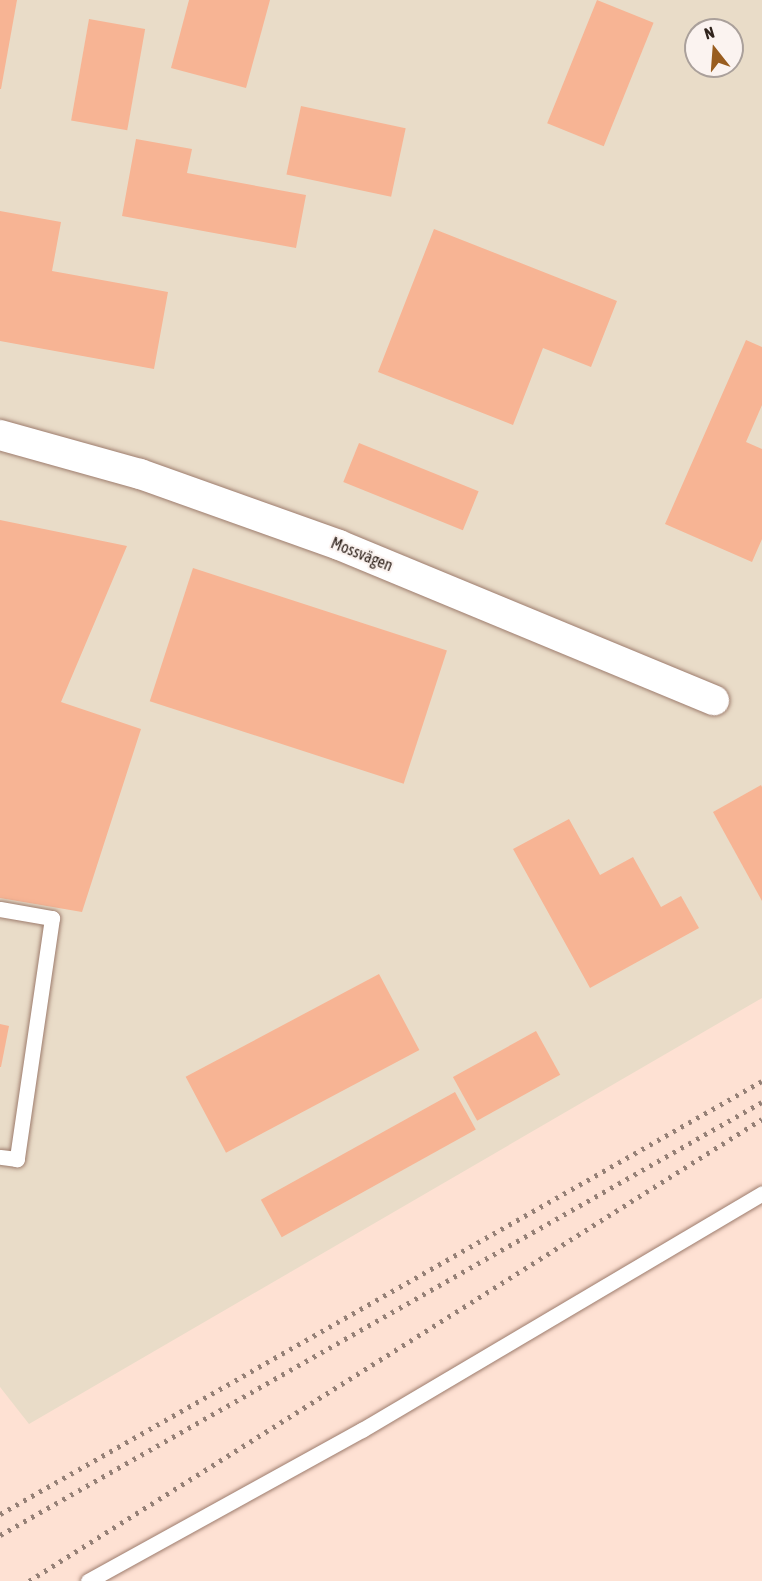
<!DOCTYPE html>
<meta charset="utf-8">
<style>
body{margin:0}
#map{position:relative;width:762px;height:1581px;overflow:hidden;background:#fee1d3;font-family:"Asap Condensed",sans-serif}
div>[style]{position:absolute}
.industrial>*{inset:0;background:#e9dcc8}
.building>*{inset:0;background:#f7b494;transform-origin:0 0}
.roads{filter:drop-shadow(0 0 2px #9d7c6d) drop-shadow(0 0 2px #9d7c6d)}
.lane>*{height:15px;margin:-7.5px;padding:0 7.5px;transform-origin:7.5px;border-radius:7.5px;background:#fff}
.street>*{height:30px;margin:-15px;padding:0 15px;transform-origin:15px;border-radius:15px;background:#fff}
.rail>*{height:4.5px;margin-top:-2.25px;transform-origin:0;background:repeating-linear-gradient(90deg,#958076 0 3px,transparent 0 9px)}
span{translate:-50% -50%;white-space:nowrap;text-align:center;line-height:1.15;-webkit-text-stroke:4.5px #fbf3f0;paint-order:stroke}
.street-label{font-size:16px;color:#30231c}
.north{position:absolute;left:684px;top:18px;width:60px;height:60px;box-sizing:border-box;background:#fbf3f0;border:2px solid #aaa09b;border-radius:50%;rotate:343deg;font-size:16px;font-weight:700;line-height:24px;text-align:center;color:#30231c}
.north::after{content:'';display:block;margin:auto;width:21px;height:27px;background:#995d1f;clip-path:polygon(50% 0,100% 100%,50% 72%,0 100%)}
</style>
<div id="map">
<div class="industrial">
<i style="clip-path:polygon(evenodd,0 0,762px 0,762px 998px,29px 1424px,0 1387px,0 0,696px 30px,732px 30px,732px 66px,696px 66px,696px 30px)"></i>
</div>
<div class="building">
<i style="clip-path:polygon(0 0,17px 0,1px 89px,0 89px)"></i>
<i style="clip-path:polygon(189px 0,270px 0,246px 88px,171px 68px)"></i>
<i style="left:597px;top:0;width:61px;height:133px;rotate:22deg"></i>
<i style="left:89px;top:19px;width:57px;height:103px;rotate:10deg"></i>
<i style="left:301px;top:106px;width:107px;height:70px;rotate:12deg"></i>
<i style="clip-path:polygon(136px 139px,192px 149px,187px 173px,306px 195px,296px 248px,122px 216px)"></i>
<i style="clip-path:polygon(0 211px,61px 222px,52px 271px,168px 292px,154px 369px,0 341px)"></i>
<i style="clip-path:polygon(434px 229px,617px 301px,591px 367px,543px 348px,513px 425px,378px 372px)"></i>
<i style="clip-path:polygon(746px 340px,762px 347px,762px 405px,746px 442px,762px 449px,762px 539px,752px 562px,665px 524px)"></i>
<i style="left:359px;top:443px;width:129px;height:42px;rotate:22deg"></i>
<i style="clip-path:polygon(0 520px,127px 546px,61px 702px,141px 729px,82px 912px,0 898px)"></i>
<i style="left:193px;top:568px;width:267px;height:140px;rotate:18deg"></i>
<i style="clip-path:polygon(761px 785px,762px 787px,762px 901px,713px 812px)"></i>
<i style="clip-path:polygon(569px 819px,600px 875px,633px 857px,661px 907px,681px 896px,699px 928px,590px 988px,513px 849px)"></i>
<i style="left:379px;top:974px;width:86px;height:219px;rotate:62deg"></i>
<i style="clip-path:polygon(0 1024px,9px 1026px,1px 1067px,0 1067px)"></i>
<i style="left:536px;top:1031px;width:50px;height:95px;rotate:61deg"></i>
<i style="left:455px;top:1092px;width:43px;height:222px;rotate:61deg"></i>
</div>
<div class="roads">
<div class="lane">
<i style="left:0;top:909px;width:53px;rotate:9.8deg"></i>
<i style="left:52px;top:918px;width:244px;rotate:98.3deg"></i>
<i style="left:17px;top:1159px;width:17px;rotate:-173deg"></i>
<i style="left:88px;top:1581px;width:313px;rotate:-28.9deg"></i>
<i style="left:362px;top:1430px;width:465px;rotate:-30.6deg"></i>
</div>
<div class="street">
<i style="left:0;top:435px;width:145px;rotate:15.6deg"></i>
<i style="left:140px;top:474px;width:211px;rotate:19.6deg"></i>
<i style="left:339px;top:545px;width:406px;rotate:22.5deg"></i>
</div>
</div>
<div class="rail">
<i style="left:0;top:1514px;width:876px;rotate:-29.61deg"></i>
<i style="left:0;top:1535px;width:876px;rotate:-29.61deg"></i>
<i style="left:29px;top:1581px;width:866px;rotate:-32.22deg"></i>
</div>
<div class="street-label">
<span style="left:362px;top:554px;rotate:22deg">Mossvägen</span>
</div>
<div class="north">N</div>
</div>
